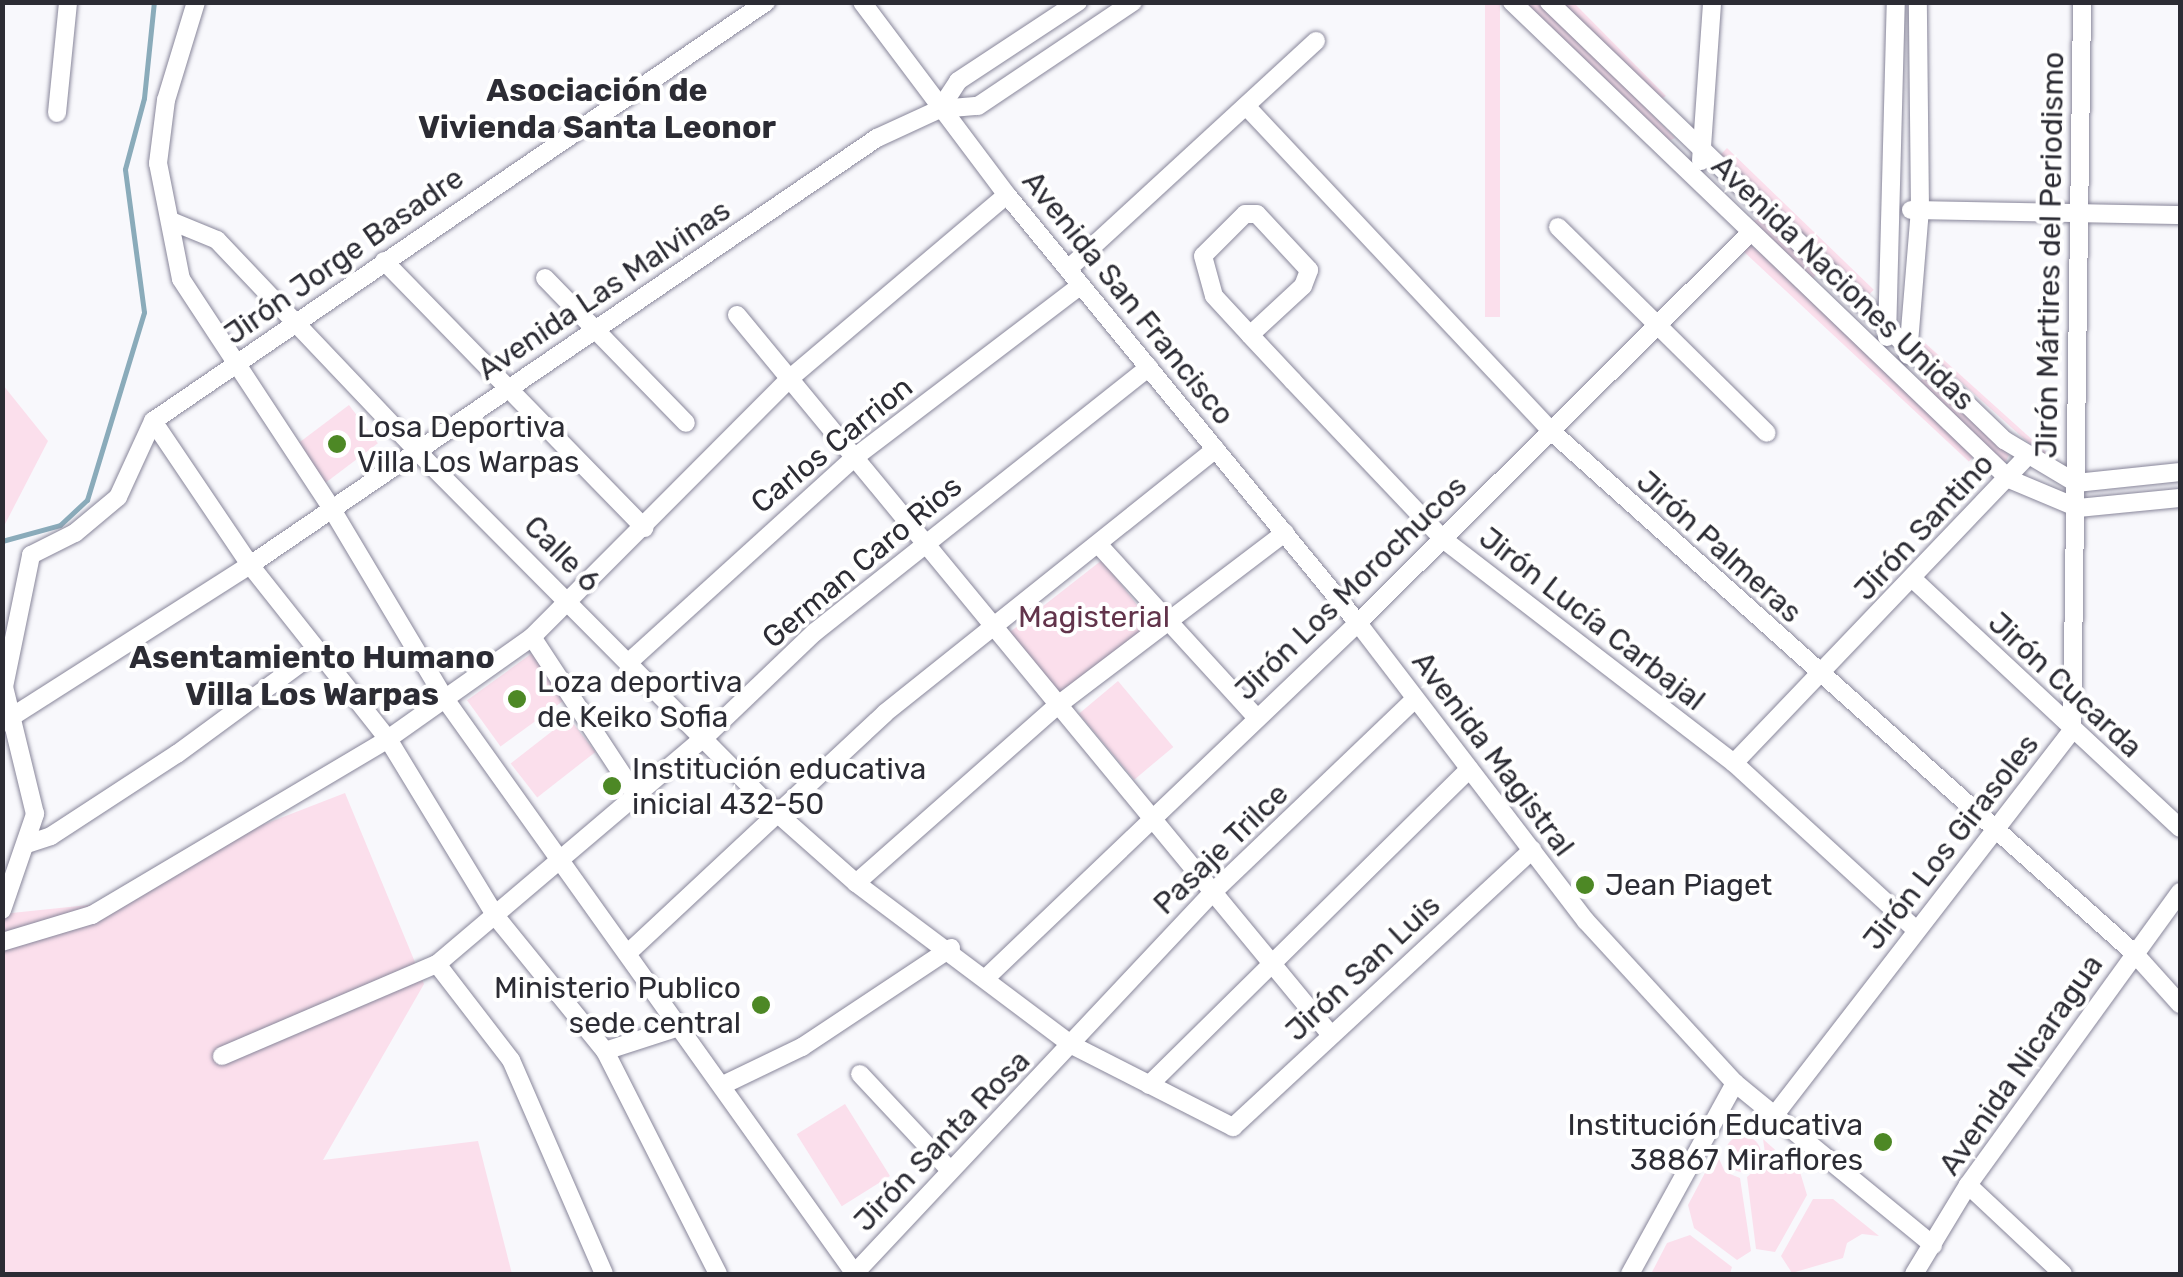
<!DOCTYPE html>
<meta charset="utf-8">
<style>
body{margin:0}
#map{position:relative;width:2183px;height:1277px;overflow:hidden;background:#f8f8fc;font-family:Rubik,sans-serif}
div>[style]{position:absolute}
.green>*{inset:0;background:#fbdfec;transform-origin:0 0}
.round{border-radius:50%}
.stream>*{height:5px;margin:-2.5px;padding:0 2.5px;transform-origin:2.5px;border-radius:2.5px;background:#8aabba}
.roads{filter:drop-shadow(0 0 2px #88869a) drop-shadow(0 0 2px #88869a)}
.minor>*{height:18px;margin:-9px;padding:0 9px;transform-origin:9px;border-radius:9px;background:#fff}
.dots>*{width:28px;height:28px;translate:-50% -50%;box-sizing:border-box;border:5px solid #fff;border-radius:50%}
span{translate:-50% -50%;white-space:nowrap;text-align:center;line-height:1.15;-webkit-text-stroke:8px #fff;paint-order:stroke}
.street-label{font-size:30px;color:#2c2c34}
.poi-label{font-size:30px;color:#2c2c34}
.left{translate:0 -50%;text-align:left}
.right{translate:-100% -50%;text-align:right}
.park-label{font-size:30px;color:#62344b}
.neighbourhood-label{font-size:32px;color:#2c2c34;font-weight:700}
.frame{position:absolute;inset:0;border:5px solid #2c2c34;pointer-events:none}
</style>
<div id="map">
<div class="green">
<i style="left:1485px;top:3px;width:15px;height:314px"></i>
<i style="clip-path:polygon(1524px 3px,1543px 3px,1675px 138px,1669px 141px)"></i>
<i style="clip-path:polygon(1561px 3px,1574px 3px,1666px 96px,1661px 99px)"></i>
<i style="left:1727px;top:148px;width:204px;height:9px;rotate:44deg"></i>
<i style="clip-path:polygon(1761px 218px,1818px 272px,1812px 280px,1753px 221px)"></i>
<i style="left:1746px;top:240px;width:314px;height:10px;rotate:43deg"></i>
<i style="left:1925px;top:343px;width:176px;height:5px;rotate:42deg"></i>
<i style="clip-path:polygon(1927px 377px,2009px 455px,2006px 461px,2002px 464px,1919px 381px)"></i>
<i style="clip-path:polygon(3px 385px,48px 441px,3px 528px)"></i>
<i style="left:349px;top:405px;width:48px;height:66px;rotate:53deg"></i>
<i style="left:1102px;top:560px;width:80px;height:121px;rotate:52deg"></i>
<i style="left:535px;top:651px;width:57px;height:84px;rotate:54deg"></i>
<i style="left:1118px;top:681px;width:86px;height:51px;rotate:50deg"></i>
<i style="left:569px;top:718px;width:43px;height:74px;rotate:52deg"></i>
<i style="clip-path:polygon(345px 793px,424px 984px,323px 1160px,478px 1141px,512px 1274px,3px 1274px,2px 914px,98px 904px,213px 844px)"></i>
<i style="left:845px;top:1104px;width:85px;height:57px;rotate:58deg"></i>
<i class="round" style="left:1725px;top:1136px;width:36px;height:36px"></i>
<i style="clip-path:polygon(1763px 1139px,1800px 1172px,1807px 1195px,1775px 1252px,1756px 1249px,1747px 1177px,1766px 1160px)"></i>
<i style="clip-path:polygon(1716px 1152px,1725px 1172px,1740px 1178px,1751px 1251px,1737px 1260px,1694px 1228px,1688px 1205px)"></i>
<i style="clip-path:polygon(1813px 1199px,1833px 1199px,1879px 1236px,1862px 1234px,1847px 1243px,1843px 1258px,1792px 1273px,1781px 1256px)"></i>
<i style="clip-path:polygon(1690px 1235px,1732px 1267px,1730px 1274px,1651px 1274px,1667px 1243px)"></i>
</div>
<div class="stream">
<i style="left:2px;top:541px;width:60px;rotate:-15.4deg"></i>
<i style="left:60px;top:525px;width:37px;rotate:-43deg"></i>
<i style="left:87px;top:500px;width:196px;rotate:-73.1deg"></i>
<i style="left:144px;top:312px;width:144px;rotate:-97.6deg"></i>
<i style="left:125px;top:169px;width:73px;rotate:-75deg"></i>
<i style="left:144px;top:98px;width:97px;rotate:-84.1deg"></i>
</div>
<div class="roads">
<div class="minor">
<i style="left:196px;top:2px;width:102px;rotate:107deg"></i>
<i style="left:166px;top:100px;width:64px;rotate:97.2deg"></i>
<i style="left:158px;top:163px;width:118px;rotate:78.8deg"></i>
<i style="left:181px;top:279px;width:272px;rotate:56.7deg"></i>
<i style="left:330px;top:506px;width:225px;rotate:59.2deg"></i>
<i style="left:445px;top:699px;width:706px;rotate:54.51deg"></i>
<i style="left:862px;top:2px;width:241px;rotate:53.1deg"></i>
<i style="left:1007px;top:195px;width:554px;rotate:50.65deg"></i>
<i style="left:1358px;top:623px;width:375px;rotate:52.6deg"></i>
<i style="left:1586px;top:921px;width:220px;rotate:47.4deg"></i>
<i style="left:1735px;top:1083px;width:256px;rotate:39.3deg"></i>
<i style="left:1512px;top:2px;width:689px;rotate:43.82deg"></i>
<i style="left:2009px;top:479px;width:75px;rotate:22.8deg"></i>
<i style="left:2078px;top:508px;width:102px;rotate:-5.6deg"></i>
<i style="left:1549px;top:2px;width:632px;rotate:43.91deg"></i>
<i style="left:2004px;top:440px;width:84px;rotate:30.8deg"></i>
<i style="left:2076px;top:483px;width:105px;rotate:-6deg"></i>
<i style="left:1246px;top:106px;width:446px;rotate:46.8deg"></i>
<i style="left:1551px;top:431px;width:783px;rotate:41.84deg"></i>
<i style="left:2134px;top:953px;width:69px;rotate:48deg"></i>
<i style="left:940px;top:109px;width:33px;rotate:-57deg"></i>
<i style="left:958px;top:81px;width:144px;rotate:-33.4deg"></i>
<i style="left:57px;top:113px;width:112px;rotate:-84.3deg"></i>
<i style="left:1701px;top:161px;width:159px;rotate:-86deg"></i>
<i style="left:1911px;top:210px;width:269px;rotate:1.1deg"></i>
<i style="left:171px;top:221px;width:50px;rotate:22.4deg"></i>
<i style="left:217px;top:240px;width:288px;rotate:46.5deg"></i>
<i style="left:415px;top:449px;width:513px;rotate:45.16deg"></i>
<i style="left:777px;top:813px;width:106px;rotate:41.5deg"></i>
<i style="left:856px;top:883px;width:270px;rotate:36.9deg"></i>
<i style="left:1072px;top:1045px;width:181px;rotate:27deg"></i>
<i style="left:1233px;top:1127px;width:408px;rotate:-42.8deg"></i>
<i style="left:1558px;top:227px;width:293px;rotate:44.6deg"></i>
<i style="left:384px;top:261px;width:373px;rotate:45.7deg"></i>
<i style="left:1068px;top:269px;width:337px;rotate:-42.6deg"></i>
<i style="left:545px;top:278px;width:202px;rotate:45.8deg"></i>
<i style="left:737px;top:315px;width:933px;rotate:50.48deg"></i>
<i style="left:1250px;top:335px;width:72px;rotate:-42.8deg"></i>
<i style="left:1303px;top:286px;width:17px;rotate:-69deg"></i>
<i style="left:1309px;top:270px;width:76px;rotate:-132.9deg"></i>
<i style="left:1257px;top:214px;width:12px;rotate:180deg"></i>
<i style="left:1245px;top:214px;width:59px;rotate:135deg"></i>
<i style="left:1203px;top:256px;width:41px;rotate:74.6deg"></i>
<i style="left:1214px;top:296px;width:53px;rotate:47.3deg"></i>
<i style="left:1250px;top:335px;width:63px;rotate:46.9deg"></i>
<i style="left:1293px;top:381px;width:218px;rotate:46.5deg"></i>
<i style="left:1443px;top:539px;width:367px;rotate:37.6deg"></i>
<i style="left:1734px;top:763px;width:246px;rotate:42.5deg"></i>
<i style="left:1887px;top:337px;width:335px;rotate:-88.5deg"></i>
<i style="left:1908px;top:355px;width:145px;rotate:-85.3deg"></i>
<i style="left:1920px;top:210px;width:208px;rotate:-90.6deg"></i>
<i style="left:153px;top:421px;width:174px;rotate:56deg"></i>
<i style="left:250px;top:565px;width:222px;rotate:51.6deg"></i>
<i style="left:388px;top:739px;width:210px;rotate:58.7deg"></i>
<i style="left:497px;top:918px;width:171px;rotate:50.9deg"></i>
<i style="left:605px;top:1051px;width:250px;rotate:63.1deg"></i>
<i style="left:1098px;top:544px;width:234px;rotate:47.6deg"></i>
<i style="left:1913px;top:579px;width:365px;rotate:43deg"></i>
<i style="left:532px;top:637px;width:188px;rotate:56.7deg"></i>
<i style="left:630px;top:661px;width:302px;rotate:-42.2deg"></i>
<i style="left:854px;top:458px;width:285px;rotate:-37.3deg"></i>
<i style="left:2px;top:723px;width:294px;rotate:-32.5deg"></i>
<i style="left:250px;top:565px;width:759px;rotate:-34.26deg"></i>
<i style="left:877px;top:138px;width:69px;rotate:-24.7deg"></i>
<i style="left:940px;top:109px;width:38px;rotate:-5deg"></i>
<i style="left:978px;top:106px;width:187px;rotate:-33.9deg"></i>
<i style="left:1734px;top:763px;width:424px;rotate:-46.3deg"></i>
<i style="left:27px;top:844px;width:25px;rotate:-18deg"></i>
<i style="left:51px;top:836px;width:150px;rotate:-33.1deg"></i>
<i style="left:177px;top:754px;width:174px;rotate:-36.3deg"></i>
<i style="left:856px;top:883px;width:269px;rotate:-41.4deg"></i>
<i style="left:1058px;top:705px;width:285px;rotate:-37.2deg"></i>
<i style="left:2px;top:910px;width:102px;rotate:-71deg"></i>
<i style="left:35px;top:814px;width:131px;rotate:-103.7deg"></i>
<i style="left:4px;top:687px;width:135px;rotate:-78.4deg"></i>
<i style="left:31px;top:555px;width:49px;rotate:-26.6deg"></i>
<i style="left:75px;top:533px;width:56px;rotate:-39.9deg"></i>
<i style="left:118px;top:497px;width:84px;rotate:-65.3deg"></i>
<i style="left:153px;top:421px;width:743px;rotate:-34.35deg"></i>
<i style="left:2px;top:942px;width:94px;rotate:-16.7deg"></i>
<i style="left:92px;top:915px;width:344px;rotate:-30.7deg"></i>
<i style="left:388px;top:739px;width:176px;rotate:-35.3deg"></i>
<i style="left:532px;top:637px;width:364px;rotate:-45.1deg"></i>
<i style="left:789px;top:379px;width:285px;rotate:-40.2deg"></i>
<i style="left:629px;top:952px;width:350px;rotate:-43deg"></i>
<i style="left:885px;top:713px;width:423px;rotate:-38.6deg"></i>
<i style="left:437px;top:964px;width:121px;rotate:52.4deg"></i>
<i style="left:511px;top:1060px;width:233px;rotate:66.5deg"></i>
<i style="left:987px;top:977px;width:513px;rotate:-43.66deg"></i>
<i style="left:1358px;top:623px;width:553px;rotate:-44.85deg"></i>
<i style="left:605px;top:1051px;width:78px;rotate:-18deg"></i>
<i style="left:222px;top:1056px;width:234px;rotate:-23.2deg"></i>
<i style="left:437px;top:964px;width:351px;rotate:-40.3deg"></i>
<i style="left:705px;top:737px;width:152px;rotate:-43.7deg"></i>
<i style="left:815px;top:632px;width:426px;rotate:-38.4deg"></i>
<i style="left:860px;top:1074px;width:130px;rotate:46.9deg"></i>
<i style="left:723px;top:1085px;width:88px;rotate:-25.7deg"></i>
<i style="left:802px;top:1047px;width:179px;rotate:-33.6deg"></i>
<i style="left:1149px;top:1085px;width:450px;rotate:-44.6deg"></i>
<i style="left:1774px;top:1116px;width:487px;rotate:-52.3deg"></i>
<i style="left:2072px;top:731px;width:729px;rotate:-89.21deg"></i>
<i style="left:1968px;top:1185px;width:130px;rotate:43.1deg"></i>
<i style="left:854px;top:1274px;width:524px;rotate:-46.78deg"></i>
<i style="left:1213px;top:892px;width:279px;rotate:-43.7deg"></i>
<i style="left:1630px;top:1274px;width:218px;rotate:-61.2deg"></i>
<i style="left:1914px;top:1274px;width:104px;rotate:-58.8deg"></i>
<i style="left:1968px;top:1185px;width:362px;rotate:-54.1deg"></i>
</div>
</div>
<div class="dots">
<i style="left:337px;top:444px;background:#4d8825"></i>
<i style="left:517px;top:699px;background:#4d8825"></i>
<i style="left:612px;top:786px;background:#4d8825"></i>
<i style="left:1585px;top:885px;background:#4d8825"></i>
<i style="left:761px;top:1005px;background:#4d8825"></i>
<i style="left:1883px;top:1142px;background:#4d8825"></i>
</div>
<div class="street-label">
<span style="left:2050px;top:255px;rotate:-89deg">Jirón Mártires del Periodismo</span>
<span style="left:344px;top:256px;rotate:-35deg">Jirón Jorge Basadre</span>
<span style="left:1843px;top:283px;rotate:44deg">Avenida Naciones Unidas</span>
<span style="left:604px;top:290px;rotate:-34deg">Avenida Las Malvinas</span>
<span style="left:1128px;top:298px;rotate:51deg">Avenida San Francisco</span>
<span style="left:832px;top:445px;rotate:-39deg">Carlos Carrion</span>
<span style="left:1924px;top:527px;rotate:-47deg">Jirón Santino</span>
<span style="left:1719px;top:547px;rotate:42deg">Jirón Palmeras</span>
<span style="left:562px;top:554px;rotate:45deg">Calle 6</span>
<span style="left:862px;top:562px;rotate:-40deg">German Caro Rios</span>
<span style="left:1351px;top:588px;rotate:-44deg">Jirón Los Morochucos</span>
<span style="left:1592px;top:619px;rotate:38deg">Jirón Lucía Carbajal</span>
<span style="left:2065px;top:685px;rotate:43deg">Jirón Cucarda</span>
<span style="left:1493px;top:754px;rotate:53deg">Avenida Magistral</span>
<span style="left:1951px;top:842px;rotate:-52deg">Jirón Los Girasoles</span>
<span style="left:1221px;top:849px;rotate:-44deg">Pasaje Trilce</span>
<span style="left:1363px;top:968px;rotate:-43deg">Jirón San Luis</span>
<span style="left:2021px;top:1065px;rotate:-55deg">Avenida Nicaragua</span>
<span style="left:942px;top:1141px;rotate:-46deg">Jirón Santa Rosa</span>
</div>
<div class="poi-label">
<span class="left" style="left:357px;top:444px">Losa Deportiva<br>Villa Los Warpas</span>
<span class="left" style="left:537px;top:699px">Loza deportiva<br>de Keiko Sofia</span>
<span class="left" style="left:632px;top:786px">Institución educativa<br>inicial 432-50</span>
<span class="left" style="left:1605px;top:885px">Jean Piaget</span>
<span class="right" style="left:741px;top:1005px">Ministerio Publico<br>sede central</span>
<span class="right" style="left:1863px;top:1142px">Institución Educativa<br>38867 Miraflores</span>
</div>
<div class="park-label">
<span style="left:1094px;top:617px">Magisterial</span>
</div>
<div class="neighbourhood-label">
<span style="left:597px;top:109px">Asociación de<br>Vivienda Santa Leonor</span>
<span style="left:312px;top:676px">Asentamiento Humano<br>Villa Los Warpas</span>
</div>
<div class="frame"></div>
</div>
